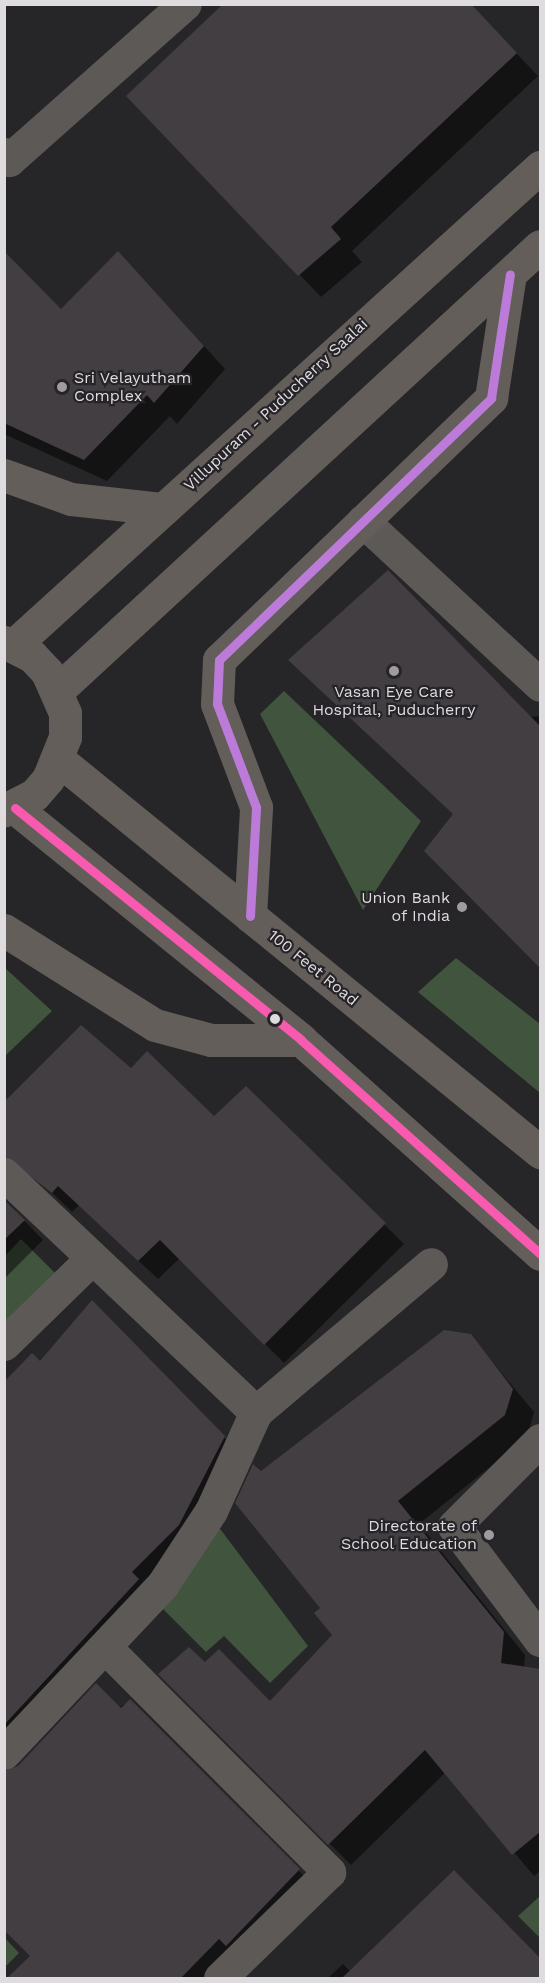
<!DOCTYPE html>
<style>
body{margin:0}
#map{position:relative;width:545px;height:1983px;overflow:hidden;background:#262527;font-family:"Work Sans",sans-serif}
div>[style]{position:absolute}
.forest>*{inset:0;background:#41543d}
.shadow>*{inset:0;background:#0007}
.building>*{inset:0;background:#433e42}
.minor>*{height:33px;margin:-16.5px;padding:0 16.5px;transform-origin:16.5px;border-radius:16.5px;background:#5d5957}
.trunk>*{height:33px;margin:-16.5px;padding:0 16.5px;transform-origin:16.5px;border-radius:16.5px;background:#645e5b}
.bus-1>*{height:9px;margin:-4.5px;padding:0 4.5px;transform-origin:4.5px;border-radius:4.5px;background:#f75aaf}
.bus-2>*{height:9px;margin:-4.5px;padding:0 4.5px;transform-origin:4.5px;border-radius:4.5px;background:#bd7bd9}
.dots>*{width:16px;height:16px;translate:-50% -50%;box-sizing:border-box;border:3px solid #262428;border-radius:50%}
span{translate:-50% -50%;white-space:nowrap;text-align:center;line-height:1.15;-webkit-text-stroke:4.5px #262428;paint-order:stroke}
.poi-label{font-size:16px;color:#dedcdf}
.left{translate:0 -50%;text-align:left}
.right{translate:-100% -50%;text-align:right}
.street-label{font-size:16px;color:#dedcdf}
.frame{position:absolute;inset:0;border:6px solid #dedcdf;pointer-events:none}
</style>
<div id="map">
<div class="forest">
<i style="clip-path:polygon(284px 691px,421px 821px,363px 910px,260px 714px)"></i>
<i style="clip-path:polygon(456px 958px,540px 1024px,540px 1093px,418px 992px)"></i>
<i style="clip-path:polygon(4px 967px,52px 1011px,5px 1056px,4px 1056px)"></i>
<i style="clip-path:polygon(21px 1239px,56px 1274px,5px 1326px,5px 1256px)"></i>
<i style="clip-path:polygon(218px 1526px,308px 1646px,270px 1683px,224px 1636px,206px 1652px,162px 1608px)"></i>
<i style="clip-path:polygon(540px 1896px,540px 1938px,518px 1916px)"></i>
<i style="clip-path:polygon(5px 1938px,19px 1953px,5px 1967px)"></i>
</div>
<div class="shadow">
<i style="clip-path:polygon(470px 4px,538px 76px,352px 251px,362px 262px,321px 297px,128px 96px)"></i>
<i style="clip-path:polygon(4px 253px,61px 311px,140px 276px,225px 369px,177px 424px,170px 416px,107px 481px,4px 434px)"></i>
<i style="clip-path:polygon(540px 716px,540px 966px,426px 851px,531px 717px)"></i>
<i style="clip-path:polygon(131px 1070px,214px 1118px,246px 1088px,404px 1244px,284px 1363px,180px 1258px,158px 1279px,79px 1205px,72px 1212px,38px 1179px,19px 1175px,5px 1189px,5px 1201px,43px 1240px,4px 1279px,4px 1104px)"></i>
<i style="clip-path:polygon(93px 1302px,240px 1454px,196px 1542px,4px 1767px,4px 1384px,40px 1363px)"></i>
<i style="clip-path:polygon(470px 1335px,534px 1412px,527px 1437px,419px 1524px,525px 1655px,524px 1668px,540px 1677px,540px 1871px,534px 1876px,446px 1772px,351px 1865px,161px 1674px,270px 1703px,334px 1635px,261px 1473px)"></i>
<i style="clip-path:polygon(130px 1701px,315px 1887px,213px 1978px,9px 1978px,32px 1956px,18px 1768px)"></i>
<i style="clip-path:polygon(454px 1872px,540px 1960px,540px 1978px,328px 1978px,343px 1964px,351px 1972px)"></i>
</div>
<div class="building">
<i style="clip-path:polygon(223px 4px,471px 4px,517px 53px,331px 227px,341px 239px,298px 276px,126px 96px)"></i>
<i style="clip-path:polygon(4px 251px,61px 309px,118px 251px,204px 346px,154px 403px,147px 395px,84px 460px,4px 423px)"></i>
<i style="clip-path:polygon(388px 570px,540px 726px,540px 968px,424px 851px,453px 814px,288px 660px)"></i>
<i style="clip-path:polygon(81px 1025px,131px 1068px,147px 1051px,214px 1116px,246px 1086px,386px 1223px,264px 1345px,160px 1240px,138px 1261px,58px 1186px,52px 1193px,4px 1156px,4px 1102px)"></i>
<i style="clip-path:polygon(4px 1200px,25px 1220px,4px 1240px)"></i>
<i style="clip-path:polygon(92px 1300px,225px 1436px,179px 1525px,132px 1572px,139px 1579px,4px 1725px,4px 1382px,32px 1353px,40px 1361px)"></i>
<i style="clip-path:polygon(444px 1330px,471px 1334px,513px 1389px,505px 1415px,398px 1501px,504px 1632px,501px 1663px,540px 1669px,540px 1832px,512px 1855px,425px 1750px,328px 1845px,158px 1674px,189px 1647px,205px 1662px,219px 1649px,270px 1701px,332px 1635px,314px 1613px,320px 1608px,235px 1503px,253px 1464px,261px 1471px)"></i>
<i style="clip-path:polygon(96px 1683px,121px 1708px,130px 1699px,300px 1869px,226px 1946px,219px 1939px,181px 1978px,7px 1978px,30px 1956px,4px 1930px,4px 1771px,18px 1766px)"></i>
<i style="clip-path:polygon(454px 1870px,540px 1958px,540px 1978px,342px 1978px)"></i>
</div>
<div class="minor">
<i style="left:4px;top:154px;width:8px;rotate:50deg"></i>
<i style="left:9px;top:160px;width:235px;rotate:-41.6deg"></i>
<i style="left:363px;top:521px;width:241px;rotate:42.8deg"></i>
<i style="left:4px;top:1174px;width:347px;rotate:43.4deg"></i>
<i style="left:256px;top:1412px;width:229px;rotate:-40.2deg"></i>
<i style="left:4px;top:1344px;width:120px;rotate:-44.3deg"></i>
<i style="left:540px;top:1440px;width:122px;rotate:135deg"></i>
<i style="left:454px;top:1526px;width:143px;rotate:53deg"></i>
<i style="left:107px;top:1649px;width:315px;rotate:45.1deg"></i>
<i style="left:329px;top:1872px;width:152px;rotate:135.8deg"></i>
<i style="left:4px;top:1753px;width:232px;rotate:-46.7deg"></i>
<i style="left:163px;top:1584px;width:87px;rotate:-56.7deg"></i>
<i style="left:211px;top:1511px;width:109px;rotate:-65.6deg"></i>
</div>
<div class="trunk">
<i style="left:4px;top:475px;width:71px;rotate:19.7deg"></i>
<i style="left:71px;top:499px;width:93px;rotate:6.2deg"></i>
<i style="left:4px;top:642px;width:31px;rotate:27deg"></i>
<i style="left:32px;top:656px;width:22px;rotate:47deg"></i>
<i style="left:47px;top:672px;width:45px;rotate:66.3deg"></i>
<i style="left:65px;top:713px;width:24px;rotate:90deg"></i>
<i style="left:65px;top:737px;width:45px;rotate:112deg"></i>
<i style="left:48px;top:779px;width:21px;rotate:131deg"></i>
<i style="left:34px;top:795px;width:34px;rotate:153deg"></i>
<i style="left:14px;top:645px;width:711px;rotate:-42.26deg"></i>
<i style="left:58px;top:690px;width:655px;rotate:-42.65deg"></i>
<i style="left:59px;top:760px;width:621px;rotate:39.18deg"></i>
<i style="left:15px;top:808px;width:368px;rotate:39deg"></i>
<i style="left:301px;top:1040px;width:321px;rotate:41.8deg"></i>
<i style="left:250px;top:916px;width:109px;rotate:-86.8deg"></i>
<i style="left:256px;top:807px;width:110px;rotate:-110.7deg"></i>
<i style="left:217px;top:704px;width:44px;rotate:-87.4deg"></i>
<i style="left:219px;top:660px;width:378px;rotate:-43.9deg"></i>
<i style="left:491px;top:398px;width:125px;rotate:-81.3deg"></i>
<i style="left:4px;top:930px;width:178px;rotate:32.2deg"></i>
<i style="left:155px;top:1025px;width:58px;rotate:15deg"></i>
<i style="left:211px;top:1040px;width:90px"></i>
</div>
<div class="bus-1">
<i style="left:15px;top:808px;width:368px;rotate:39deg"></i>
<i style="left:301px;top:1040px;width:321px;rotate:41.8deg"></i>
</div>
<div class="bus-2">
<i style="left:250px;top:916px;width:109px;rotate:-86.8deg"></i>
<i style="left:256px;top:807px;width:110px;rotate:-110.7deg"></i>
<i style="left:217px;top:704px;width:44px;rotate:-87.4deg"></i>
<i style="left:219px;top:660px;width:378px;rotate:-43.9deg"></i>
<i style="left:491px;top:398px;width:125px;rotate:-81.3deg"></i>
</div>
<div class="dots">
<i style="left:62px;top:387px;background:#9e9c9f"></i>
<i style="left:394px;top:671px;background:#9e9c9f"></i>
<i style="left:462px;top:907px;background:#9e9c9f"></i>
<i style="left:275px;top:1019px;background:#dedcdf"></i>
<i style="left:489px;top:1535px;background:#9e9c9f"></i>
</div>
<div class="poi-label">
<span class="left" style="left:74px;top:387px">Sri Velayutham<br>Complex</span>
<span style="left:394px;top:701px">Vasan Eye Care<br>Hospital, Puducherry</span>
<span class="right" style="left:450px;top:907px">Union Bank<br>of India</span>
<span class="right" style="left:477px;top:1535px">Directorate of<br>School Education</span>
</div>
<div class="street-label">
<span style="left:276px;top:405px;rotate:-43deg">Villupuram - Puducherry Saalai</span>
<span style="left:313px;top:968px;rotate:39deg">100 Feet Road</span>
</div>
<div class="frame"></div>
</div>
